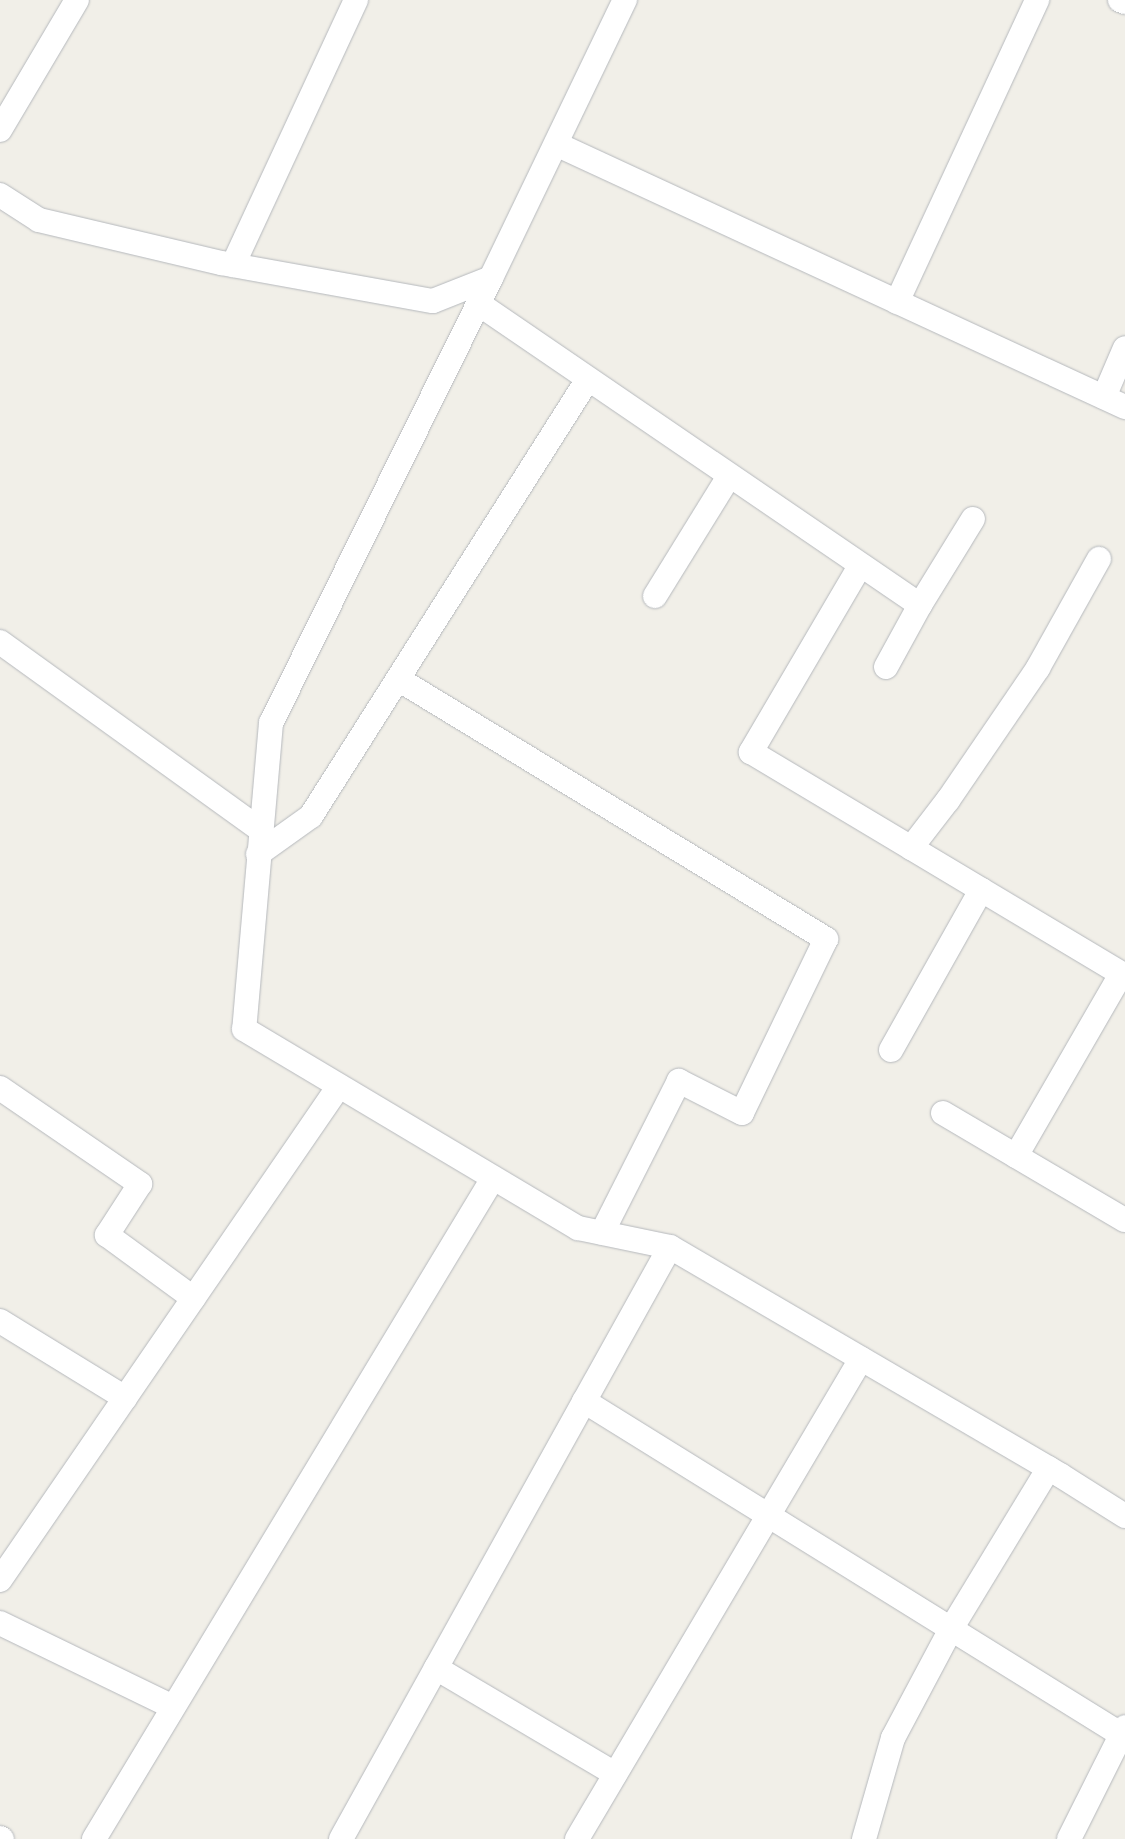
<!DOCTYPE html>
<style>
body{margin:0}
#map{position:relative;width:1125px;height:1839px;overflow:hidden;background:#f1efe8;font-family:"Exo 2",sans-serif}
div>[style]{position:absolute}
.roads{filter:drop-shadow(0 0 1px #b5b8bc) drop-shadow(0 0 1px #b5b8bc)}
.street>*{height:24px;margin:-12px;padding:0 12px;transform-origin:12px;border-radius:12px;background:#fff}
span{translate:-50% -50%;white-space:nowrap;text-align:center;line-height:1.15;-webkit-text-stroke:4px #fff;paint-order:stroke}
</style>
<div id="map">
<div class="roads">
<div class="street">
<i style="left:1120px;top:0;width:5px;rotate:22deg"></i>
<i style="left:0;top:130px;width:151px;rotate:-59.4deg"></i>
<i style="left:556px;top:144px;width:627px;rotate:24.81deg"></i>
<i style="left:0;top:195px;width:46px;rotate:32.7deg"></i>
<i style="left:39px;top:220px;width:187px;rotate:13.3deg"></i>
<i style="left:221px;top:263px;width:215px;rotate:10.2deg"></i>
<i style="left:433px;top:301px;width:62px;rotate:-21.6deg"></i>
<i style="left:491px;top:278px;width:309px;rotate:-64.3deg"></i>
<i style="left:233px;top:265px;width:292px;rotate:-65.1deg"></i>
<i style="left:491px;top:278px;width:496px;rotate:116.3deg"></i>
<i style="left:271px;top:723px;width:307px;rotate:95deg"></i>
<i style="left:244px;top:1029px;width:389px;rotate:30.8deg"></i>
<i style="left:578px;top:1228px;width:94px;rotate:11.7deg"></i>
<i style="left:670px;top:1247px;width:452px;rotate:30.3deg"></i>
<i style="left:1060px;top:1475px;width:77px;rotate:32.2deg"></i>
<i style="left:897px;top:302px;width:333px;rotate:-65.1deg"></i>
<i style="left:479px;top:304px;width:534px;rotate:34.32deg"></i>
<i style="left:920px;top:605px;width:101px;rotate:-58.4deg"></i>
<i style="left:1104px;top:397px;width:53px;rotate:-66.8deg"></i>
<i style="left:860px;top:566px;width:216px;rotate:120.4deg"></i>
<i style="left:751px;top:752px;width:436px;rotate:30.9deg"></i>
<i style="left:655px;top:596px;width:141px;rotate:-58.3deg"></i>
<i style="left:0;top:642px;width:322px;rotate:35.8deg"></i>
<i style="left:886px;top:667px;width:71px;rotate:-61.3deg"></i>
<i style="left:398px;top:679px;width:501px;rotate:31.28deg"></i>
<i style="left:826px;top:939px;width:193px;rotate:115.8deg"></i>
<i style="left:742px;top:1113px;width:71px;rotate:-153.1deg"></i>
<i style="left:679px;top:1081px;width:170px;rotate:116.9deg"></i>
<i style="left:911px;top:848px;width:61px;rotate:-52.4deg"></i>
<i style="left:948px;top:800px;width:160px;rotate:-55.7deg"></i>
<i style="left:1038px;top:668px;width:125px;rotate:-60.8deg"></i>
<i style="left:258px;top:854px;width:65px;rotate:-35.6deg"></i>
<i style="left:311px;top:816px;width:517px;rotate:-57.63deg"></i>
<i style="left:891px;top:1050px;width:184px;rotate:-60.6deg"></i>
<i style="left:0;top:1088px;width:170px;rotate:34.4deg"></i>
<i style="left:140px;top:1184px;width:61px;rotate:122.9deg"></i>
<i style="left:107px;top:1235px;width:107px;rotate:36.2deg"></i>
<i style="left:943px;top:1113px;width:211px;rotate:30.5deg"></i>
<i style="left:1016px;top:1156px;width:210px;rotate:-60deg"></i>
<i style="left:0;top:1321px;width:147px;rotate:31.6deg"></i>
<i style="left:584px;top:1401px;width:637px;rotate:31.84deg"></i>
<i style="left:0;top:1580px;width:599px;rotate:-55.54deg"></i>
<i style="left:0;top:1623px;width:192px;rotate:25.9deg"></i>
<i style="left:436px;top:1668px;width:208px;rotate:30.6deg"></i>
<i style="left:0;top:1838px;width:2px;rotate:27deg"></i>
<i style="left:94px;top:1839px;width:772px;rotate:-58.88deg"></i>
<i style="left:341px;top:1839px;width:677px;rotate:-60.94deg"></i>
<i style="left:577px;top:1839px;width:558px;rotate:-59.39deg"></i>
<i style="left:864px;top:1839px;width:105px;rotate:-74deg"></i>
<i style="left:893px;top:1738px;width:123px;rotate:-62deg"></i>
<i style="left:951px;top:1629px;width:188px;rotate:-58.7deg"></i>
<i style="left:1069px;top:1839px;width:125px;rotate:-63.4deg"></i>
</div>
</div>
</div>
